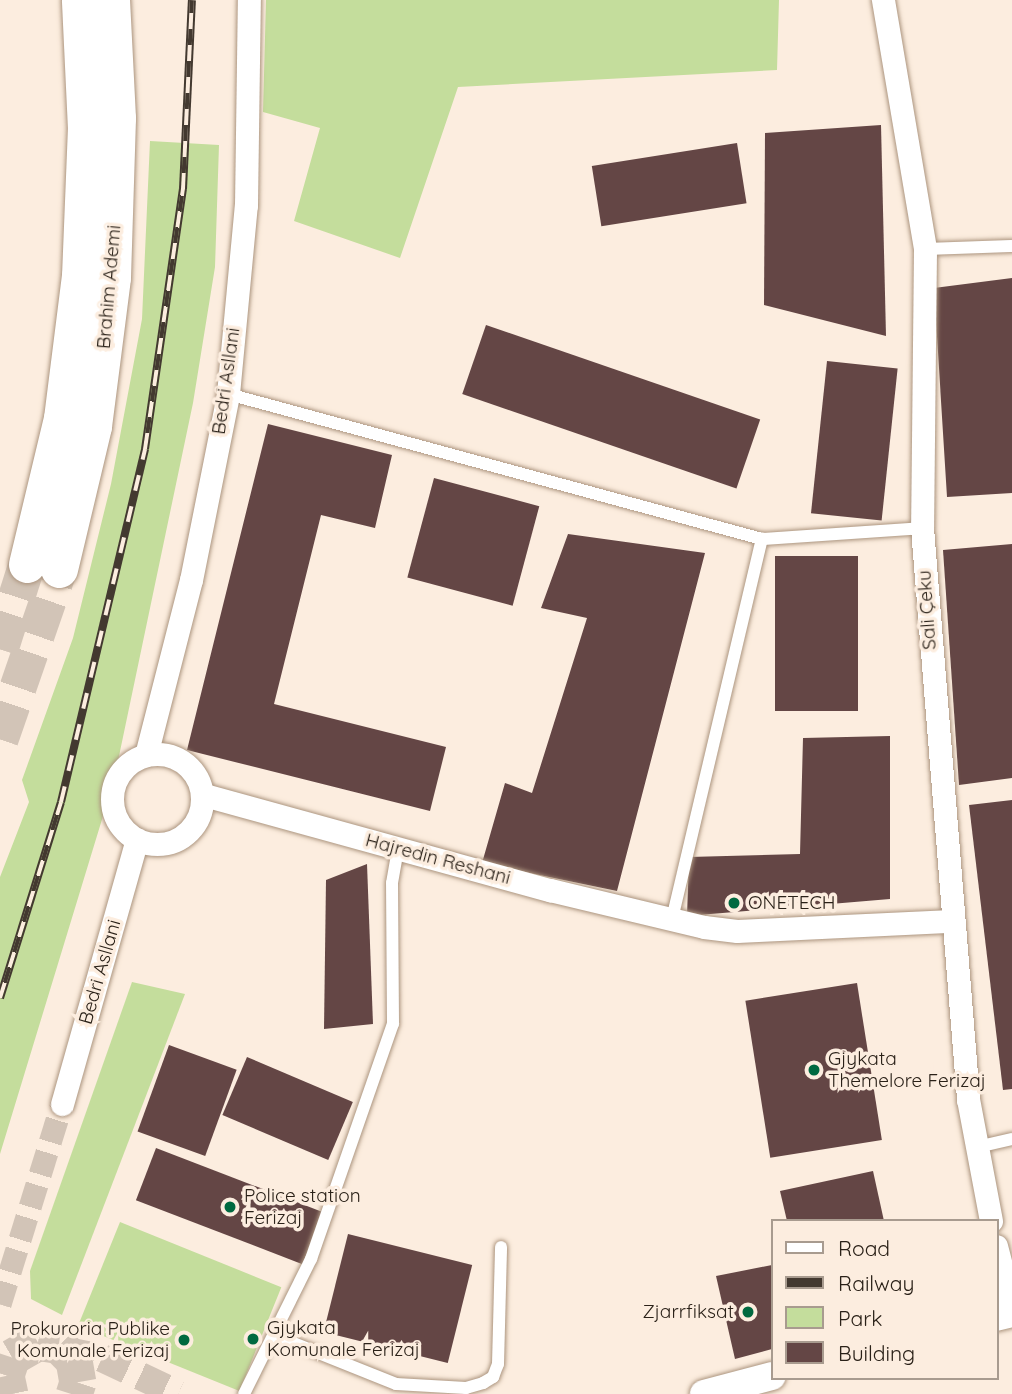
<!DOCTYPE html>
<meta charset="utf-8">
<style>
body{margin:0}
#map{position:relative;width:1012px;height:1394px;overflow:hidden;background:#fceddf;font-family:Quicksand,sans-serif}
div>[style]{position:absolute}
.green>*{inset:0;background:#c4dd9c;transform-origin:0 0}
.building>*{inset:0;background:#644645;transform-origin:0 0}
.minor-tunnel>*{height:23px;margin-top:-11.5px;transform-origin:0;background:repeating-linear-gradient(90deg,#d2c4b7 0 23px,transparent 0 34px)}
.tertiary-tunnel>*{height:28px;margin-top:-14px;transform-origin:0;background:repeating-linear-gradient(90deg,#d2c4b7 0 28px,transparent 0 42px)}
.primary-tunnel>*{height:37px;margin-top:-18.5px;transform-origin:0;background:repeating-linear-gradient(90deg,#d2c4b7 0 37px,transparent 0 55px)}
.roads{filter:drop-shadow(0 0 2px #ac957f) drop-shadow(0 0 2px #ac957f)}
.service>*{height:12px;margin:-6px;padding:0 6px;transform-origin:6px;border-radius:6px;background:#fff}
.minor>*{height:23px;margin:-11.5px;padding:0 11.5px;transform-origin:11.5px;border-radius:11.5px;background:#fff}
.minor>.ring{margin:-11.5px;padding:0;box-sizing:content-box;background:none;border:23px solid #fff;border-radius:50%}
.tertiary>*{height:28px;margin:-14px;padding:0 14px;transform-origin:14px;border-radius:14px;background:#fff}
.primary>*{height:37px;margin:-18.5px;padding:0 18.5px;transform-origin:18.5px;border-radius:18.5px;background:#fff}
.rail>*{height:8px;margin-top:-4px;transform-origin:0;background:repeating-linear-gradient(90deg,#fceddf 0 16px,#433930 0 32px);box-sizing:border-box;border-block:2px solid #433930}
.dots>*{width:19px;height:19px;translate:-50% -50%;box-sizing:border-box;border:4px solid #fceddf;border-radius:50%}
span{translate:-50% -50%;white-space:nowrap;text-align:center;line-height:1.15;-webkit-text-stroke:7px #fceddf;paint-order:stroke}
.street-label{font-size:19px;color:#2a2118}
.poi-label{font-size:19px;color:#2a2118}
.left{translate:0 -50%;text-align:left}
.right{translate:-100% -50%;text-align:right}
.legend{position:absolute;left:771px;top:1219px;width:228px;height:161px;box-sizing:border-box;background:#fceddf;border:2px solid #a89b8f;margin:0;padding:9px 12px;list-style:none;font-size:21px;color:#2a2118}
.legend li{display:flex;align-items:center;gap:14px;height:35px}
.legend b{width:35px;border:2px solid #a89b8f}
</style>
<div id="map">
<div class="green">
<i style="clip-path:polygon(266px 0,779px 0,777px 70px,458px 87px,400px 258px,294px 221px,320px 128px,263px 112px)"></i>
<i style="clip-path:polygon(150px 141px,219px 145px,215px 267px,193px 403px,114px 780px,0 1154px,0 877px,29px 802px,22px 780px,73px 638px,111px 484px,142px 319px)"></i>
<i style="clip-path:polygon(132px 982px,185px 994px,62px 1315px,31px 1299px,30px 1271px)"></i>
<i style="left:120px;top:1222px;width:174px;height:112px;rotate:22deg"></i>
</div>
<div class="building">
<i style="clip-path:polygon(881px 125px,886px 336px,764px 305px,765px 133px)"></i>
<i style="left:737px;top:143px;width:61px;height:147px;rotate:81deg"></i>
<i style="clip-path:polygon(1012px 278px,1012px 493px,947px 497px,934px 288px)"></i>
<i style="left:486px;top:325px;width:290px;height:73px;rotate:19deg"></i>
<i style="left:827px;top:361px;width:71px;height:153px;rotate:6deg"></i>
<i style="clip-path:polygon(268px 424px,392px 455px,375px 528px,321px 515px,274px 704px,446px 747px,430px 811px,187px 750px)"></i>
<i style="left:434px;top:478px;width:109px;height:103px;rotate:15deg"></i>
<i style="clip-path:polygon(568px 534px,705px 553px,617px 891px,482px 863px,505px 783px,532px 793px,587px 618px,541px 608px)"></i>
<i style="clip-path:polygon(1012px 544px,1012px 778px,959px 785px,943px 550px)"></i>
<i style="left:775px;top:556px;width:83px;height:155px"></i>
<i style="clip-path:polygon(890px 736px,890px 899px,687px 916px,689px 857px,800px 854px,803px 738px)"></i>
<i style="clip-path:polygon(1012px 800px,1012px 1089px,1003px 1090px,969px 805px)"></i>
<i style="clip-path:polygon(367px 864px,373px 1024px,324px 1029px,326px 880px)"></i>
<i style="left:857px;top:983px;width:159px;height:113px;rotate:81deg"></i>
<i style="left:169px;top:1045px;width:72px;height:92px;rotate:20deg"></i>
<i style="left:247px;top:1057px;width:115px;height:63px;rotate:23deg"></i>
<i style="left:156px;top:1148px;width:179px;height:56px;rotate:21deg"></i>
<i style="clip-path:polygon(873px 1171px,884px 1221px,787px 1221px,780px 1191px)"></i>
<i style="left:348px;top:1234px;width:128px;height:101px;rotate:14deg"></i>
<i style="clip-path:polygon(772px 1265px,772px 1349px,735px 1359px,716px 1276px)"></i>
</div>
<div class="minor-tunnel">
<i style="left:0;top:1304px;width:209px;rotate:-72.8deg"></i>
</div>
<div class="tertiary-tunnel">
<i style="left:67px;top:1351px;width:36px;rotate:11deg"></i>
<i style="left:102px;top:1358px;width:84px;rotate:25.3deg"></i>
</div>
<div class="primary-tunnel">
<i style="left:0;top:649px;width:89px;rotate:-72.4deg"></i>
<i style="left:0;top:739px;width:180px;rotate:-70.9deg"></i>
<i style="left:10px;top:1394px;width:19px;rotate:-102deg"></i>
<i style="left:6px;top:1375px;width:19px;rotate:-72deg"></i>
<i style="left:12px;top:1357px;width:30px;rotate:-30deg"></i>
<i style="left:38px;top:1342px;width:21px;rotate:8deg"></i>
<i style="left:59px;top:1345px;width:21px;rotate:45deg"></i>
<i style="left:74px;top:1360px;width:22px;rotate:80deg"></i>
<i style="left:78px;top:1382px;width:13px;rotate:108deg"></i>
</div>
<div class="roads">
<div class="service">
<i style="left:925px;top:249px;width:87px;rotate:-2deg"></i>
<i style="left:228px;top:394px;width:553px;rotate:15.19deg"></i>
<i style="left:762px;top:539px;width:160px;rotate:-3.9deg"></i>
<i style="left:672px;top:919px;width:391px;rotate:-76.7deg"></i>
<i style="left:977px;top:1147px;width:36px;rotate:-13deg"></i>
<i style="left:276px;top:1336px;width:129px;rotate:21.8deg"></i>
<i style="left:396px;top:1384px;width:70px;rotate:3.3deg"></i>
<i style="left:466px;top:1388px;width:18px;rotate:-16deg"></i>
<i style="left:483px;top:1383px;width:12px;rotate:-31deg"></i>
<i style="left:493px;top:1377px;width:14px;rotate:-69deg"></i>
<i style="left:498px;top:1364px;width:117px;rotate:-88.5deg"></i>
<i style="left:244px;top:1394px;width:151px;rotate:-63.6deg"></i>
<i style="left:311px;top:1259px;width:249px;rotate:-70.8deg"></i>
<i style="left:393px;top:1024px;width:141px;rotate:-90.4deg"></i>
<i style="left:392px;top:883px;width:36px;rotate:-80deg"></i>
</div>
<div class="minor">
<i style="left:883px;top:0;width:253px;rotate:80.4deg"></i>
<i style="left:925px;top:249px;width:279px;rotate:90.6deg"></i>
<i style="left:922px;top:528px;width:573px;rotate:85.39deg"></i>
<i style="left:968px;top:1099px;width:124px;rotate:79.3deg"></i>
<i class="ring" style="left:112px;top:754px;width:67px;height:67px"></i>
<i style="left:146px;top:755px;width:181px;rotate:-75.6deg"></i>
<i style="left:191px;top:580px;width:190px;rotate:-78.7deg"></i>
<i style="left:228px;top:394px;width:190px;rotate:-84.6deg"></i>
<i style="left:246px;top:205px;width:205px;rotate:-89.2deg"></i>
<i style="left:204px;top:795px;width:359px;rotate:15.4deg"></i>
<i style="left:550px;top:890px;width:158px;rotate:13.5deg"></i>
<i style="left:704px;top:927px;width:33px;rotate:7deg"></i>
<i style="left:737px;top:931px;width:215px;rotate:-2.7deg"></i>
<i style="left:62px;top:1104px;width:275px;rotate:-74.2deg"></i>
<i style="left:996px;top:1246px;width:64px;rotate:75.5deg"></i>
</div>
<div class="tertiary">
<i style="left:996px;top:1317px;width:16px;rotate:-14deg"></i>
<i style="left:704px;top:1394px;width:70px;rotate:-14.8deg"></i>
</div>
<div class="primary">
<i style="left:27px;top:564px;width:150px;rotate:-76.5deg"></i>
<i style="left:62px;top:418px;width:143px;rotate:-82.8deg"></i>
<i style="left:80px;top:276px;width:147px;rotate:-87.7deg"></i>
<i style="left:86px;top:129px;width:129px;rotate:-92.7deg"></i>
<i style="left:59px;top:569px;width:147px;rotate:-76.6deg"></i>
<i style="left:93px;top:426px;width:150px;rotate:-82.7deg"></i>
<i style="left:112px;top:277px;width:159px;rotate:-88.2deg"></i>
<i style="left:117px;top:118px;width:118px;rotate:-92.9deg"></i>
</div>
</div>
<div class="rail">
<i style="left:0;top:998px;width:205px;rotate:-72.7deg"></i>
<i style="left:61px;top:802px;width:363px;rotate:-76.6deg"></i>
<i style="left:145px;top:449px;width:263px;rotate:-81.7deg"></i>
<i style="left:183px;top:189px;width:189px;rotate:-87.3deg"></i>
</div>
<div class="dots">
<i style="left:734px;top:903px;background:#006940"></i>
<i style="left:814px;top:1070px;background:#006940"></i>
<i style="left:230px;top:1207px;background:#006940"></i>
<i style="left:748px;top:1312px;background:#006940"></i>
<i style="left:253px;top:1339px;background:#006940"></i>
<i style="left:184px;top:1340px;background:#006940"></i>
</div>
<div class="street-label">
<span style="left:109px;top:287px;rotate:-85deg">Brahim Ademi</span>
<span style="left:226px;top:381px;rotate:-82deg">Bedri Asllani</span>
<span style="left:927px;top:610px;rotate:-94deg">Sali Çeku</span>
<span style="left:438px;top:859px;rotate:15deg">Hajredin Reshani</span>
<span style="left:100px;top:972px;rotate:-74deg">Bedri Asllani</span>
</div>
<div class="poi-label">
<span class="left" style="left:748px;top:903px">ONETECH</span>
<span class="left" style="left:828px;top:1070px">Gjykata<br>Themelore Ferizaj</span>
<span class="left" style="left:244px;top:1207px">Police station<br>Ferizaj</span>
<span class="right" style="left:734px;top:1312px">Zjarrfiksat</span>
<span class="left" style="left:267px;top:1339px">Gjykata<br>Komunale Ferizaj</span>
<span class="right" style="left:170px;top:1340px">Prokuroria Publike<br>Komunale Ferizaj</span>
</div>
<ul class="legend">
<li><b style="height:9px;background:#fff"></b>Road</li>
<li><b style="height:9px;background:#433930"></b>Railway</li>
<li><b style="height:19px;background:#c4dd9c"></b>Park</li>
<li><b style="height:19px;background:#644645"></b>Building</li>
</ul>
</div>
